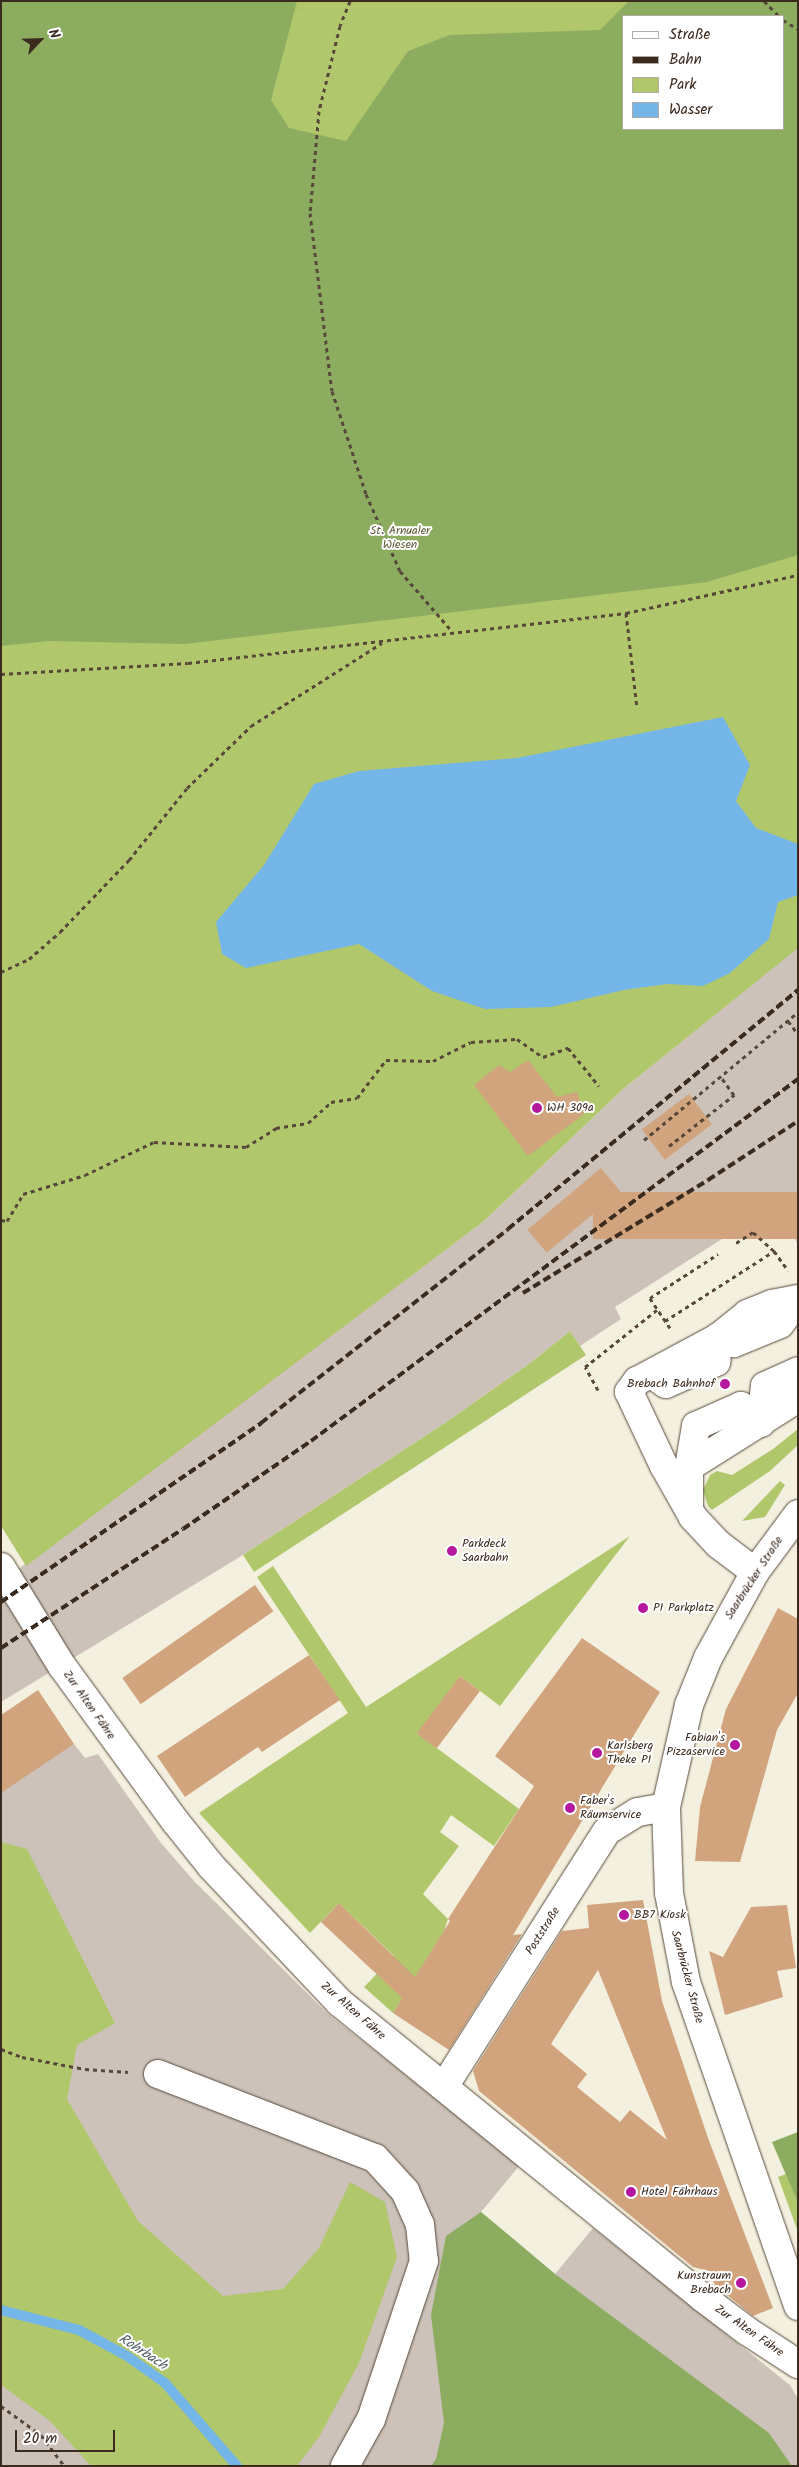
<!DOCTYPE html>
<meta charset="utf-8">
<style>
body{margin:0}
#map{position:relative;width:799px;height:2467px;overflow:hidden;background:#f4f0df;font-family:Kalam,sans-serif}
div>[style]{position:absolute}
.industrial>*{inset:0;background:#ccc2b9}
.green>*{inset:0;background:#b1c76c}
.forest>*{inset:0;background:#8cac60}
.water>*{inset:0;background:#75b6e9}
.stream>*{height:10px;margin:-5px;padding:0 5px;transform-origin:5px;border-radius:5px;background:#75b6e9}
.building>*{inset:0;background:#d1a47d;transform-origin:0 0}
.path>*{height:3px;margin-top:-1.5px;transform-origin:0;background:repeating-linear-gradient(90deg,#57483b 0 4px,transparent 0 8px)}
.roads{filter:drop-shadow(0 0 1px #57483b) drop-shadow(0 0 1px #57483b)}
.minor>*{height:28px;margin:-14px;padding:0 14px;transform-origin:14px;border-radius:14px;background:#fff}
.major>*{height:28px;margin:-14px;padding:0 14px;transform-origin:14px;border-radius:14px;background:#fff}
.rail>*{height:4px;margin-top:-2px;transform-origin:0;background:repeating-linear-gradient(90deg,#3b2a1e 0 8px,transparent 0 12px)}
.dots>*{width:14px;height:14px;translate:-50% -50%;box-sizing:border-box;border:2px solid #fff;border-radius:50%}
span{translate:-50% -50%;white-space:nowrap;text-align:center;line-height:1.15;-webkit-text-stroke:4px #fff;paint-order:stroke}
.park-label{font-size:12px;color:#5e5935}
.poi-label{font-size:12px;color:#3b2a1e}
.left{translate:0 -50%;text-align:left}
.right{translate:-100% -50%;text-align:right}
.street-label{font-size:12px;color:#3b2a1e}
.water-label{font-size:14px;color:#4f5b65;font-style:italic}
.frame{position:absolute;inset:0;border:2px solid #3b2a1e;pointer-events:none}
.legend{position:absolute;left:622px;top:15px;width:162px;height:115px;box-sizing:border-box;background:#fff;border:1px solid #b1aaa5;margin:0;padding:6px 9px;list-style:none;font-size:15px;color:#3b2a1e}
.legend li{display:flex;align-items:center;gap:10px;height:25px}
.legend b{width:25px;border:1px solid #b1aaa5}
.north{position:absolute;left:15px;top:15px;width:50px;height:50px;-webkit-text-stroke:4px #fff;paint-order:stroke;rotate:66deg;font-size:14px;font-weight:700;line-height:20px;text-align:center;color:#3b2a1e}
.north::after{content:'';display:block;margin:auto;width:18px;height:22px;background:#3b2a1e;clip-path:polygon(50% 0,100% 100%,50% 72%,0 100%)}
.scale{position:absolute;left:15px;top:2430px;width:100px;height:22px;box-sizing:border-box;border:2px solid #3b2a1e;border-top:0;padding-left:6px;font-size:15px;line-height:18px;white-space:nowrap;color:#3b2a1e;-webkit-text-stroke:4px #fff;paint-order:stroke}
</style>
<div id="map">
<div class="industrial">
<i style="clip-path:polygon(798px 947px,798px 1244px,774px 1206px,615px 1307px,621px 1319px,580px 1346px,570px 1331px,529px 1364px,445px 1423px,243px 1555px,1px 1702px,1px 1582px,484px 1221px,623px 1089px)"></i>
<i style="clip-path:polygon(74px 1744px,85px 1758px,98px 1754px,161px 1843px,194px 1881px,327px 2013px,520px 2165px,481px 2212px,555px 2274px,593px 2228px,790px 2385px,798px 2399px,798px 2466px,1px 2466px,1px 1790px)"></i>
</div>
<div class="green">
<i style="clip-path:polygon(evenodd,1px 1px,798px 1px,798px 948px,623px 1089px,484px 1221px,26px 1566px,1px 1526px,1px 1px,623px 16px,783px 16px,783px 129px,623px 129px,623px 16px)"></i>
<i style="clip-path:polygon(570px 1331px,586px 1355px,254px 1572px,243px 1555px,445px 1423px,529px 1364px)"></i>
<i style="clip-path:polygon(798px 1429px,798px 1445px,770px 1471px,712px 1510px,708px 1506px,703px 1490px,710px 1475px,717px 1471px,732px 1475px,773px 1449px)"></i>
<i style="clip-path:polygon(780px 1481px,785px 1485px,765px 1517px,742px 1521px)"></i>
<i style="clip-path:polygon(630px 1536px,500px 1706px,460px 1676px,418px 1734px,519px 1809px,494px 1846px,451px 1815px,440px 1832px,459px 1846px,423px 1894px,448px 1919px,444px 1931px,393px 2013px,364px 1987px,394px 1956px,339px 1903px,310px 1933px,199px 1813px,348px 1713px,257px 1577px,273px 1566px,366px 1707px)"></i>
<i style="clip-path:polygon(1px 1842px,27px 1849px,115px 2023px,77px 2045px,67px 2099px,138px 2221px,223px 2296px,283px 2289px,319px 2248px,350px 2182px,385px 2202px,397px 2257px,359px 2363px,319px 2437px,297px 2466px,91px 2466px,50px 2421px,1px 2385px)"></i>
<i style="clip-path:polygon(786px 2174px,798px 2203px,798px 2232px,778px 2177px)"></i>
</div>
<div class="forest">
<i style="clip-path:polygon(evenodd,1px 1px,297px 1px,271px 100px,289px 128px,346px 141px,408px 51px,450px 35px,600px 30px,629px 1px,798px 1px,798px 555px,707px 582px,185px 644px,49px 641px,1px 646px,1px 1px,623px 16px,783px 16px,783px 129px,623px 129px,623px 16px)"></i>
<i style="clip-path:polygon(798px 2132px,798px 2203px,772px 2142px)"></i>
<i style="clip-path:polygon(481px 2212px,555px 2274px,769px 2433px,792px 2466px,431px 2466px,436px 2459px,444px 2423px,431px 2315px,446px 2236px)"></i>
</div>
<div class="water">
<i style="clip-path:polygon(723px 717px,750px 765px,736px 801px,756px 828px,798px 844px,798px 895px,778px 902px,769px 939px,730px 973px,703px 986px,667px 984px,624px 990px,551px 1007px,485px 1009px,432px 991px,359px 944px,246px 968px,222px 954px,216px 922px,264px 865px,314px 784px,359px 771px,517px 758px)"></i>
</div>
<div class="stream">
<i style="left:1px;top:2310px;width:81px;rotate:14.4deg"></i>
<i style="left:79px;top:2330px;width:55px;rotate:28.4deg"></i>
<i style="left:127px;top:2356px;width:47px;rotate:35.4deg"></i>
<i style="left:165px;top:2383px;width:110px;rotate:49.1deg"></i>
</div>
<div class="building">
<i style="clip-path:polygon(528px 1060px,557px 1097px,577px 1092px,584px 1114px,528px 1156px,474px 1085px,499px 1065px,510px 1072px)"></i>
<i style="left:689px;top:1094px;width:38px;height:59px;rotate:53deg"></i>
<i style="left:601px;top:1168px;width:30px;height:96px;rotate:50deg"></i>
<i style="left:798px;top:1192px;width:47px;height:205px;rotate:90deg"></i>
<i style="left:255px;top:1585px;width:32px;height:162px;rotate:55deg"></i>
<i style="clip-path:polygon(778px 1608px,798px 1619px,798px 1693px,777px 1730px,740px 1862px,695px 1861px,700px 1807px,726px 1709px)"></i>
<i style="clip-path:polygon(582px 1638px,660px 1692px,513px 1935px,522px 1934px,449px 2050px,393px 2013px,402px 1998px,321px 1922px,339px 1903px,415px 1977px,450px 1921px,448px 1919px,534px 1786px,495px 1756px)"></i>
<i style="clip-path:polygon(309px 1655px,340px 1700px,262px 1752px,258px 1747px,185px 1797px,157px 1756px)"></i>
<i style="left:460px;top:1676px;width:25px;height:72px;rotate:37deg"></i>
<i style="clip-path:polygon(38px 1690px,74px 1744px,1px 1793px,1px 1715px)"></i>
<i style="clip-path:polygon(evenodd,643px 1900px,662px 2001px,708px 2138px,773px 2308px,753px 2316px,715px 2285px,709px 2271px,693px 2267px,479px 2091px,473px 2071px,562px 1931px,589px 1928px,587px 1905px,643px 1900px,598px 1970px,638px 2069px,667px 2140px,630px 2110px,620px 2122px,577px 2087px,587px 2074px,551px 2044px,598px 1970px)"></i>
<i style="clip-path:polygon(787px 1905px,796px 1968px,777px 1971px,783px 1997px,725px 2015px,709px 1951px,723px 1957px,751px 1907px)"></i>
</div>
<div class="path">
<i style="left:350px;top:1px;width:27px;rotate:112deg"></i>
<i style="left:340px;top:26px;width:88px;rotate:103.9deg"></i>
<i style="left:319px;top:111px;width:102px;rotate:95deg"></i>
<i style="left:310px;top:213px;width:179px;rotate:83deg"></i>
<i style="left:332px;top:391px;width:108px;rotate:71.7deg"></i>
<i style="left:366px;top:494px;width:84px;rotate:66.2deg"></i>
<i style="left:400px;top:571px;width:78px;rotate:49.2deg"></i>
<i style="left:764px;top:1px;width:21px;rotate:45deg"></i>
<i style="left:783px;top:20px;width:17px;rotate:31deg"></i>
<i style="left:626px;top:613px;width:96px;rotate:83.4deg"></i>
<i style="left:1px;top:674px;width:187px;rotate:-3.4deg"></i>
<i style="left:188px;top:663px;width:441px;rotate:-6.5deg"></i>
<i style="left:626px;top:613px;width:176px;rotate:-12.5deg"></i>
<i style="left:1px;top:972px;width:31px;rotate:-25deg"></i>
<i style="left:29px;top:959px;width:41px;rotate:-41.1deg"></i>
<i style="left:60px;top:932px;width:100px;rotate:-46.2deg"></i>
<i style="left:129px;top:860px;width:92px;rotate:-51.1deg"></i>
<i style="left:187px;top:788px;width:89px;rotate:-44.1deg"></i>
<i style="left:251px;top:726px;width:155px;rotate:-32.4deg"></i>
<i style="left:788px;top:1021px;width:16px;rotate:52deg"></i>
<i style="left:644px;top:1140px;width:200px;rotate:-39.7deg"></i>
<i style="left:669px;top:1146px;width:83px;rotate:-38.1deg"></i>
<i style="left:734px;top:1095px;width:22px;rotate:-126deg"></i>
<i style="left:1px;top:1220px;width:6px;rotate:9deg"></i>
<i style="left:7px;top:1221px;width:31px;rotate:-59deg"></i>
<i style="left:23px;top:1194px;width:65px;rotate:-17deg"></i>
<i style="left:85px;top:1175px;width:76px;rotate:-25.6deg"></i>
<i style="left:154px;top:1142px;width:92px;rotate:3.1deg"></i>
<i style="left:246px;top:1147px;width:36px;rotate:-32deg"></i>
<i style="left:276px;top:1128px;width:32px;rotate:-9deg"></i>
<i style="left:308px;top:1123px;width:31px;rotate:-42deg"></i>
<i style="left:331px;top:1102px;width:26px;rotate:-9deg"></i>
<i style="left:357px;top:1098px;width:48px;rotate:-52.7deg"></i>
<i style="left:386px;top:1060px;width:47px;rotate:1.2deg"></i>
<i style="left:433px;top:1061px;width:42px;rotate:-26.6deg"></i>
<i style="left:471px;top:1042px;width:46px;rotate:-3.7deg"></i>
<i style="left:517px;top:1039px;width:32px;rotate:35deg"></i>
<i style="left:543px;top:1057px;width:27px;rotate:-20deg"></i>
<i style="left:568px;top:1048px;width:49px;rotate:50.8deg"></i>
<i style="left:774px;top:1251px;width:24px;rotate:54deg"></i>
<i style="left:665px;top:1321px;width:130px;rotate:-32.7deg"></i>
<i style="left:774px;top:1251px;width:28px;rotate:-138deg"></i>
<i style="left:753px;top:1232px;width:24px;rotate:147deg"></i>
<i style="left:670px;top:1328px;width:36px;rotate:-124deg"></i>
<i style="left:650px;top:1298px;width:81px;rotate:-32.9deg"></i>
<i style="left:598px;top:1390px;width:26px;rotate:-119deg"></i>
<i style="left:585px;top:1367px;width:93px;rotate:-38.5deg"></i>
<i style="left:1px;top:2049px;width:22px;rotate:21deg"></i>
<i style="left:22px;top:2057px;width:64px;rotate:10.8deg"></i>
<i style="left:85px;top:2069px;width:43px;rotate:4deg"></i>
<i style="left:1px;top:2406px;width:49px;rotate:35.9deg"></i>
<i style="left:41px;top:2435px;width:39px;rotate:53deg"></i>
</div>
<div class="roads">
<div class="minor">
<i style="left:718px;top:1337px;width:17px;rotate:21deg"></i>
<i style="left:734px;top:1343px;width:50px;rotate:-22.4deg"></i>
<i style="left:780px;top:1324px;width:30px;rotate:-53deg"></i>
<i style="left:660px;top:1380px;width:7px;rotate:34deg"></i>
<i style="left:666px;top:1384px;width:55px;rotate:-23.7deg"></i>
<i style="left:716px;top:1362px;width:25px;rotate:-83deg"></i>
<i style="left:761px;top:1423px;width:37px;rotate:-84deg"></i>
<i style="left:765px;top:1386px;width:36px;rotate:-24deg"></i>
<i style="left:689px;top:1467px;width:129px;rotate:-32.3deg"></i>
<i style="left:689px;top:1508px;width:41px;rotate:-90deg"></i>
<i style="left:689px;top:1467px;width:42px;rotate:-80.3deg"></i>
<i style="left:696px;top:1426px;width:49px;rotate:-24deg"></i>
<i style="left:741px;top:1406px;width:26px;rotate:40deg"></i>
<i style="left:1px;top:1567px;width:116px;rotate:58.4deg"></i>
<i style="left:62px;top:1666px;width:192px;rotate:53.9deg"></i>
<i style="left:175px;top:1821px;width:58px;rotate:51.3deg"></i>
<i style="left:211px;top:1866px;width:187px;rotate:46.7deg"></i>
<i style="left:339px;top:2002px;width:468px;rotate:39.1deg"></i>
<i style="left:702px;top:2297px;width:56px;rotate:37.1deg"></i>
<i style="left:747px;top:2331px;width:61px;rotate:32.9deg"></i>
<i style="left:755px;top:1572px;width:46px;rotate:-142.9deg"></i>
<i style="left:718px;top:1544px;width:37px;rotate:-133deg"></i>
<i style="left:693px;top:1517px;width:59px;rotate:-119.6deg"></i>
<i style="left:664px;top:1466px;width:82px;rotate:-115.3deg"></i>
<i style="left:629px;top:1392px;width:14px;rotate:-54deg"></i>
<i style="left:637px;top:1381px;width:93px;rotate:-28.2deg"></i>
<i style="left:719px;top:1337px;width:36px;rotate:-39deg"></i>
<i style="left:747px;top:1314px;width:27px;rotate:-22deg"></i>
<i style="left:772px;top:1304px;width:26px;rotate:-11deg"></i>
<i style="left:158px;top:2074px;width:233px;rotate:21.2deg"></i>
<i style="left:375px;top:2158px;width:45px;rotate:47.7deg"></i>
<i style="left:405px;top:2191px;width:37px;rotate:66deg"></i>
<i style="left:420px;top:2225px;width:36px;rotate:84deg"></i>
<i style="left:424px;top:2261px;width:167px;rotate:108.5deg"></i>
<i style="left:371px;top:2419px;width:54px;rotate:119deg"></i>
<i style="left:445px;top:2085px;width:301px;rotate:-57.5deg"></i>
<i style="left:607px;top:1831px;width:36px;rotate:-32deg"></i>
<i style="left:638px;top:1812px;width:28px;rotate:-10deg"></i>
</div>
<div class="major">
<i style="left:798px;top:1514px;width:72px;rotate:126.6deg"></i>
<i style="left:755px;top:1572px;width:98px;rotate:118.7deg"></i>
<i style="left:708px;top:1658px;width:51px;rotate:112deg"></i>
<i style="left:689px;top:1705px;width:105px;rotate:102.7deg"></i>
<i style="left:666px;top:1807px;width:86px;rotate:88deg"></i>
<i style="left:669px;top:1893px;width:91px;rotate:79.2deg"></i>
<i style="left:686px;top:1982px;width:343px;rotate:70.9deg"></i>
</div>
</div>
<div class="rail">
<i style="left:523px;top:1293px;width:217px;rotate:-31.4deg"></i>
<i style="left:708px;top:1180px;width:108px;rotate:-33.2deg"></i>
<i style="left:1px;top:1602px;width:316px;rotate:-34.5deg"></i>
<i style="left:261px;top:1423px;width:314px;rotate:-38.1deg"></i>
<i style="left:508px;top:1229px;width:376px;rotate:-39.5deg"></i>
<i style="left:1px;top:1648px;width:217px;rotate:-33.2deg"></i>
<i style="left:183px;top:1529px;width:155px;rotate:-34.5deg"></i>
<i style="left:311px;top:1441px;width:607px;rotate:-36.62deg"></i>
</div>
<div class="dots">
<i style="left:537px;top:1108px;background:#b5179e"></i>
<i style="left:725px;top:1384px;background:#b5179e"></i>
<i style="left:452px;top:1551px;background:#b5179e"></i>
<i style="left:643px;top:1608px;background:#b5179e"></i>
<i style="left:735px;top:1745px;background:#b5179e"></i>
<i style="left:597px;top:1753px;background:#b5179e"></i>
<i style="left:570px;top:1808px;background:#b5179e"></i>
<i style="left:624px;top:1915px;background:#b5179e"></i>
<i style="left:631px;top:2192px;background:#b5179e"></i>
<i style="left:741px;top:2283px;background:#b5179e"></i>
</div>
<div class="park-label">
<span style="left:400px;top:538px">St. Arnualer<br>Wiesen</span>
</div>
<div class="poi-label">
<span class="left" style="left:547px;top:1108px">WH 309a</span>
<span class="right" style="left:715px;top:1384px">Brebach Bahnhof</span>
<span class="left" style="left:462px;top:1551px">Parkdeck<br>Saarbahn</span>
<span class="left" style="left:653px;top:1608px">P1 Parkplatz</span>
<span class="right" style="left:725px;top:1745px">Fabian's<br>Pizzaservice</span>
<span class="left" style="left:607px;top:1753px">Karlsberg<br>Theke P1</span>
<span class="left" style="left:580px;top:1808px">Faber's<br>Räumservice</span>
<span class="left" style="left:634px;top:1915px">BB7 Kiosk</span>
<span class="left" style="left:641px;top:2192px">Hotel Fährhaus</span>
<span class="right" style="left:731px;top:2283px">Kunstraum<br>Brebach</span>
</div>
<div class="street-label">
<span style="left:754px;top:1578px;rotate:-57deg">Saarbrücker Straße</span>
<span style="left:89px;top:1705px;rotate:55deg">Zur Alten Fähre</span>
<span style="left:543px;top:1931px;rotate:-58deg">Poststraße</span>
<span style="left:687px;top:1977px;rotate:75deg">Saarbrücker Straße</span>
<span style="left:353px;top:2011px;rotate:41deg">Zur Alten Fähre</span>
<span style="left:749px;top:2331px;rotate:35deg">Zur Alten Fähre</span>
</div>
<div class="water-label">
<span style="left:143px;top:2352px;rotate:33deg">Rohrbach</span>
</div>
<div class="frame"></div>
<ul class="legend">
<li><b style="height:6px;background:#fff"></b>Straße</li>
<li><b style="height:6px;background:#3b2a1e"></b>Bahn</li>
<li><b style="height:14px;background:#b1c76c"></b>Park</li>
<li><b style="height:14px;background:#75b6e9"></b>Wasser</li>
</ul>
<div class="north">N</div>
<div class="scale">20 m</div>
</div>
